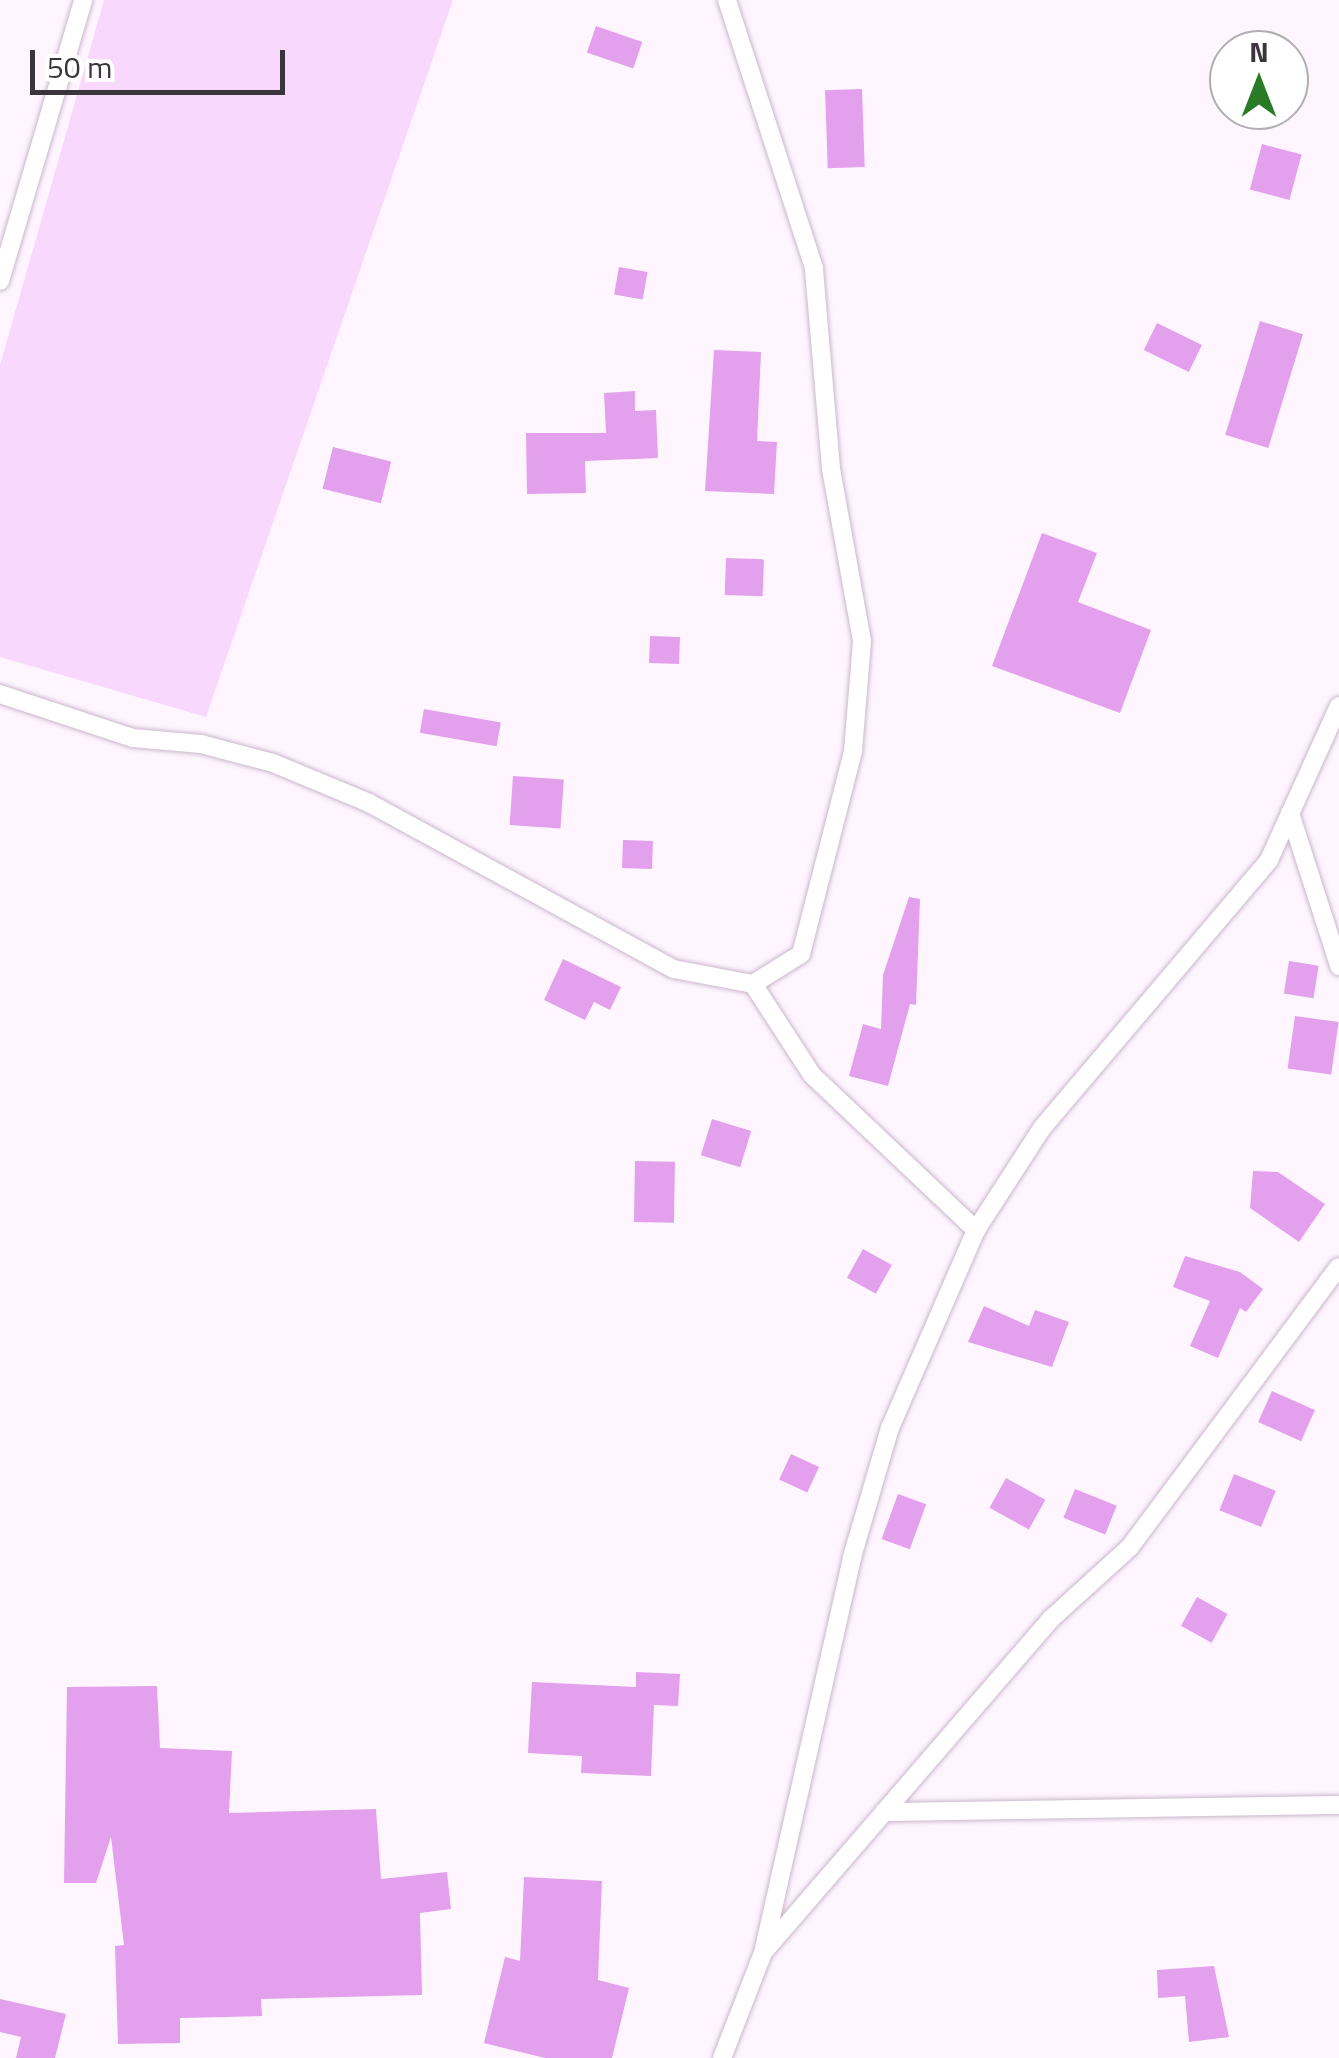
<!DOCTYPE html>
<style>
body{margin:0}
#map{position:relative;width:1339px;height:2058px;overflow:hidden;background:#fef5ff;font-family:"Titillium Web",sans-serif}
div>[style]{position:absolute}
.green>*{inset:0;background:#f9d8fd}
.building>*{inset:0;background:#e3a0ec;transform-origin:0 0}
.roads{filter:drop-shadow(0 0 2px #cbb6cd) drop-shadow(0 0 2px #cbb6cd)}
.lane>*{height:18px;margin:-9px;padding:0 9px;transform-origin:9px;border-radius:9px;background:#fff}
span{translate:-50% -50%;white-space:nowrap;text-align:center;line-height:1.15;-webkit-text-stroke:9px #fff;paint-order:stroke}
.north{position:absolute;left:1209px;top:30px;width:100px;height:100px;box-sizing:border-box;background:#fff;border:2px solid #b1aeb1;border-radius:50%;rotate:0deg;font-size:28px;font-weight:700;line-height:40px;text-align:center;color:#3c343d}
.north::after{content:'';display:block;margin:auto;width:35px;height:45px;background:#297b25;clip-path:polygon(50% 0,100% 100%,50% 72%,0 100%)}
.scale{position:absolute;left:30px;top:50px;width:255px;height:45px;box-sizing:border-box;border:5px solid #3c343d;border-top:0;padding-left:12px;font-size:30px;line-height:35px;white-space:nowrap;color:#3c343d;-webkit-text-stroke:8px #fff;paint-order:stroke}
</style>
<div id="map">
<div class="green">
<i style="clip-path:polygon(104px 0,453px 0,206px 717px,0 657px,0 365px)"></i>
</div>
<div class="building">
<i style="left:596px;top:26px;width:49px;height:28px;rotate:19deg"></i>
<i style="left:862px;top:89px;width:78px;height:37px;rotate:88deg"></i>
<i style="left:1262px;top:144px;width:41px;height:47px;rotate:15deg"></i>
<i style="left:619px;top:267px;width:29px;height:28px;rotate:10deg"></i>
<i style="left:1260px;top:321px;width:45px;height:119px;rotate:17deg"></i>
<i style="left:1157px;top:323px;width:50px;height:30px;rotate:26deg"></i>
<i style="clip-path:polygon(714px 350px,761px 352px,757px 441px,777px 442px,774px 494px,705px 491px)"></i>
<i style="clip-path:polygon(635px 391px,635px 411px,656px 410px,658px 458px,585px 461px,586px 493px,527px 494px,526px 433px,606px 433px,604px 393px)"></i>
<i style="left:333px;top:447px;width:60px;height:43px;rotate:14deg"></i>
<i style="clip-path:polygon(1042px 533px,1097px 553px,1078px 602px,1151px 630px,1120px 713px,992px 666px)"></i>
<i style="left:726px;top:558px;width:38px;height:37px;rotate:2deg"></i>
<i style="left:650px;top:636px;width:30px;height:27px;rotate:2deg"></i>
<i style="left:424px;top:709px;width:78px;height:24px;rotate:10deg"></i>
<i style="left:513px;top:776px;width:51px;height:49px;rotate:4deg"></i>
<i style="left:623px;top:840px;width:30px;height:28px;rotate:2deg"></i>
<i style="clip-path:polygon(909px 897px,920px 899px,916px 1005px,910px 1004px,888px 1086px,849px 1076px,863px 1024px,881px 1029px,883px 975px)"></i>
<i style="clip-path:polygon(563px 959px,621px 987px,610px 1010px,594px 1002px,585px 1020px,544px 1000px)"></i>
<i style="left:1289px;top:961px;width:30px;height:33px;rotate:9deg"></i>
<i style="left:1295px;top:1016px;width:44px;height:53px;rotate:8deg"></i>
<i style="left:712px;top:1119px;width:41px;height:38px;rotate:17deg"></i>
<i style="left:635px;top:1161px;width:40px;height:61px;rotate:1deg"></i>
<i style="clip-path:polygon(1253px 1171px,1278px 1172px,1325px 1204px,1299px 1242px,1250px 1208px)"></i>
<i style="left:863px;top:1249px;width:33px;height:33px;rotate:29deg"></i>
<i style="clip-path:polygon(1185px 1256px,1240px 1272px,1263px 1289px,1246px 1312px,1240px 1308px,1218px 1358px,1190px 1346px,1210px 1301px,1173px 1287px)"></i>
<i style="clip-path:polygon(984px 1306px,1029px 1326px,1035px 1310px,1069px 1322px,1052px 1367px,968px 1342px)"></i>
<i style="left:1272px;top:1391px;width:47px;height:34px;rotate:24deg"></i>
<i style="left:791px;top:1454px;width:31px;height:28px;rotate:25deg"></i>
<i style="left:1234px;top:1474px;width:45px;height:39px;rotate:22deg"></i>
<i style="left:1006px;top:1478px;width:45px;height:34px;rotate:29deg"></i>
<i style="left:1075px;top:1489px;width:45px;height:31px;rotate:22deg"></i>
<i style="left:898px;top:1494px;width:30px;height:48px;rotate:20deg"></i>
<i style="left:1197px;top:1597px;width:35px;height:33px;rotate:29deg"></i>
<i style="clip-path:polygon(636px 1672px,680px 1674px,678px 1706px,654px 1705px,651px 1776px,581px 1773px,582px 1756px,528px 1753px,532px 1682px,636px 1687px)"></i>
<i style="clip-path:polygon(157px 1686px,160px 1748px,232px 1751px,229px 1813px,376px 1809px,381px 1879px,447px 1872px,451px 1909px,420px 1913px,422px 1995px,261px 1999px,262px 2016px,180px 2018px,180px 2043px,118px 2044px,115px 1946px,124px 1945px,111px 1837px,96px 1883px,64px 1883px,67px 1687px)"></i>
<i style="clip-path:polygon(524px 1877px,602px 1881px,598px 1980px,629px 1988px,612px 2058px,545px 2058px,484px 2043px,505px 1957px,520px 1961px)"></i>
<i style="clip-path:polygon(1214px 1966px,1229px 2037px,1189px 2042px,1185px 1996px,1158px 1998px,1157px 1970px)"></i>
<i style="clip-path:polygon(0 1999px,66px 2014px,55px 2058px,16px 2058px,21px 2037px,0 2032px)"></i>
</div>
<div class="roads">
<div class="lane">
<i style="left:0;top:281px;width:293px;rotate:-73.5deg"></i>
<i style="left:0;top:694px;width:140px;rotate:18.3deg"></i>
<i style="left:133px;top:738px;width:68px;rotate:5deg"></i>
<i style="left:201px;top:744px;width:74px;rotate:14.8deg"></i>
<i style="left:273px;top:763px;width:104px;rotate:22.6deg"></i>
<i style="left:369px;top:803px;width:347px;rotate:28.6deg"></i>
<i style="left:674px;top:969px;width:80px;rotate:10.8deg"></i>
<i style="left:753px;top:984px;width:57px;rotate:-32deg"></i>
<i style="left:801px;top:954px;width:210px;rotate:-75.6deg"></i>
<i style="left:853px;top:751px;width:110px;rotate:-85.3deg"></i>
<i style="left:862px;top:641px;width:176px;rotate:-100.2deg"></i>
<i style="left:831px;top:468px;width:201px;rotate:-94.9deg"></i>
<i style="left:814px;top:268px;width:282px;rotate:-108deg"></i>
<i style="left:1290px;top:813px;width:161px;rotate:72.2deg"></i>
<i style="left:753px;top:984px;width:108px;rotate:57deg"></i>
<i style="left:812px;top:1075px;width:226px;rotate:43.4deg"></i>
<i style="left:884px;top:1812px;width:455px;rotate:-0.9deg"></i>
<i style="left:766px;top:1949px;width:437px;rotate:-49.2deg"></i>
<i style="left:1052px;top:1618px;width:105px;rotate:-42.3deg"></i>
<i style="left:1130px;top:1547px;width:349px;rotate:-53.3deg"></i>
<i style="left:722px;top:2058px;width:113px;rotate:-68.7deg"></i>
<i style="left:763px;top:1953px;width:406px;rotate:-77.3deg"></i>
<i style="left:852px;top:1557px;width:134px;rotate:-73.6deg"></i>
<i style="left:890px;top:1428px;width:216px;rotate:-66.5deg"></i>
<i style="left:976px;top:1230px;width:121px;rotate:-57.1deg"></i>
<i style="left:1042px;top:1128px;width:351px;rotate:-49.7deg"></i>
<i style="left:1269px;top:860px;width:169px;rotate:-65.6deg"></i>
</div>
</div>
<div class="north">N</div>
<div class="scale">50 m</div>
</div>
